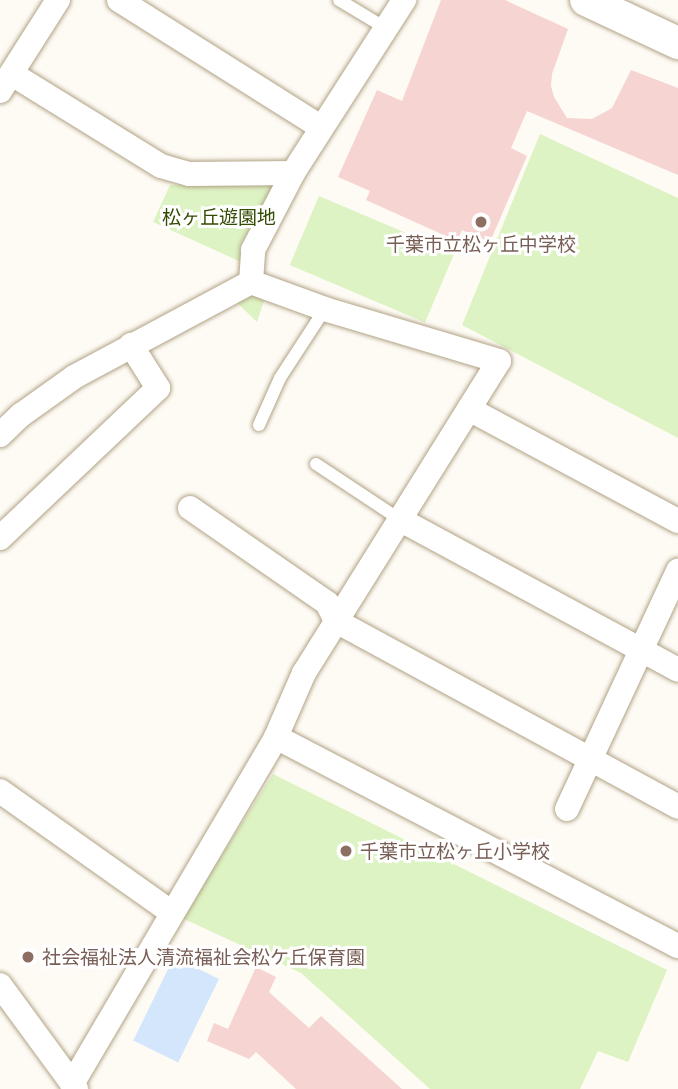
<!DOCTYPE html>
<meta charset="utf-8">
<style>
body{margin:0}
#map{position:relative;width:678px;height:1089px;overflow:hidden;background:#fefbf5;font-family:Commissioner,"Noto Sans JP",sans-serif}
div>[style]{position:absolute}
.green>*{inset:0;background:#ddf3c3;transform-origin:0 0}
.water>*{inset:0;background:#d3e6fc;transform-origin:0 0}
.building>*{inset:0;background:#f5d4d2}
.roads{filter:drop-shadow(0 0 2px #b1a385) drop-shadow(0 0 2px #b1a385)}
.service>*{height:12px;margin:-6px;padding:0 6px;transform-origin:6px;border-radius:6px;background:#fff}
.minor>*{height:24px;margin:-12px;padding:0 12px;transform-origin:12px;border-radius:12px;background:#fff}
.tertiary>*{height:32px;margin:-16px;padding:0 16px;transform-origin:16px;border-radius:16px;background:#fff}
.dots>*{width:19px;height:19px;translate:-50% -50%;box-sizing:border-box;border:4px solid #fff;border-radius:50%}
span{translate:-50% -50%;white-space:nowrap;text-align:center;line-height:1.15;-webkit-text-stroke:6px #fff;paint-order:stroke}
.park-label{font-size:19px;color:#334b02}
.education-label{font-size:19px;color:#785e54}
.left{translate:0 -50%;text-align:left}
</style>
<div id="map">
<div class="green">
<i style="clip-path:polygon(540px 134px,678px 198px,678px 438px,462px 325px)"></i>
<i style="clip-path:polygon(170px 185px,273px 186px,241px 244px,241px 262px,153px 222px)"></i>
<i style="left:319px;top:196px;width:147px;height:75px;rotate:23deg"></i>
<i style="clip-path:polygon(249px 295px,266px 295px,257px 322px,235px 301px)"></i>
<i style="clip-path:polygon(273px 774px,667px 970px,628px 1062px,598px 1051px,580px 1089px,430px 1089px,301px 973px,182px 918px)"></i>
</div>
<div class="water">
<i style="left:174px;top:957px;width:50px;height:93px;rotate:26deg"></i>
</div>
<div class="building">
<i style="clip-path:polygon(441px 0,505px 0,568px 29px,552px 74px,551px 86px,554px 97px,567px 118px,592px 119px,612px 108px,631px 70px,678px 88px,678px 175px,527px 111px,511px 148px,527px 156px,490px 242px,462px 230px,457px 241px,366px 200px,370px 191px,338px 177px,377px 90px,402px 101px)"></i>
<i style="clip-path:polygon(256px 967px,276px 977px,269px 992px,309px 1028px,321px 1016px,402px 1089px,296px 1089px,256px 1052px,249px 1059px,207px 1041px,214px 1023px,228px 1029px)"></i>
</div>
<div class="roads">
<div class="service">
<i style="left:339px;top:0;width:56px;rotate:31.1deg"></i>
<i style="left:259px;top:425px;width:51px;rotate:-65.9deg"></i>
<i style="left:280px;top:378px;width:82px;rotate:-56.9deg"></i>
<i style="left:316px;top:464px;width:100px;rotate:33.5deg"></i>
</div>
<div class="minor">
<i style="left:119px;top:0;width:239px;rotate:32.2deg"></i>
<i style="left:12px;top:74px;width:175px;rotate:31.7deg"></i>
<i style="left:161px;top:166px;width:29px;rotate:16deg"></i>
<i style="left:189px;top:174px;width:104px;rotate:-0.6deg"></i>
<i style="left:0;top:91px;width:108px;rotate:-57.5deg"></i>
<i style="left:469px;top:409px;width:237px;rotate:28.2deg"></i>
<i style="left:0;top:435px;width:29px;rotate:-44deg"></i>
<i style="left:21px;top:415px;width:65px;rotate:-35.6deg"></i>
<i style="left:74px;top:377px;width:201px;rotate:-28.2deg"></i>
<i style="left:251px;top:282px;width:32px;rotate:-86deg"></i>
<i style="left:253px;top:250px;width:87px;rotate:-62.5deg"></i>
<i style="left:293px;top:173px;width:206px;rotate:-57.3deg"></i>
<i style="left:190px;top:508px;width:167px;rotate:34.7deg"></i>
<i style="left:327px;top:603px;width:20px;rotate:63deg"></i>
<i style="left:336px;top:621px;width:389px;rotate:28.5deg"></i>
<i style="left:399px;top:519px;width:317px;rotate:28.4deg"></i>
<i style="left:0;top:538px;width:218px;rotate:-43.5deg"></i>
<i style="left:158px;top:388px;width:51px;rotate:-122.1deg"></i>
<i style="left:276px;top:737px;width:453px;rotate:27.5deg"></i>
<i style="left:0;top:791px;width:209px;rotate:35.3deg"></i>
<i style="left:567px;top:809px;width:263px;rotate:-65deg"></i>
<i style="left:0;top:985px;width:129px;rotate:53.8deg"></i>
<i style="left:72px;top:1084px;width:403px;rotate:-59.5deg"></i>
<i style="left:276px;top:737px;width:70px;rotate:-66.4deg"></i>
<i style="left:304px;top:673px;width:368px;rotate:-58deg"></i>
<i style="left:499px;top:361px;width:182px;rotate:-163.4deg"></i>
<i style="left:325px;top:309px;width:79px;rotate:-160deg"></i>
</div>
<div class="tertiary">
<i style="left:586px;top:0;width:102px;rotate:25.1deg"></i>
</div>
</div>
<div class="dots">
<i style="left:481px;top:222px;background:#8d6e63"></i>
<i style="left:346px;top:851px;background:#8d6e63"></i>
<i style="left:28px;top:957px;background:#8d6e63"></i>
</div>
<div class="park-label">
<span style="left:219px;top:217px">松ヶ丘遊園地</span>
</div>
<div class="education-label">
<span style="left:481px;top:244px">千葉市立松ヶ丘中学校</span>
<span class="left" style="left:360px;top:851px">千葉市立松ヶ丘小学校</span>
<span class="left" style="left:42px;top:957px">社会福祉法人清流福祉会松ケ丘保育園</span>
</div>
</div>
